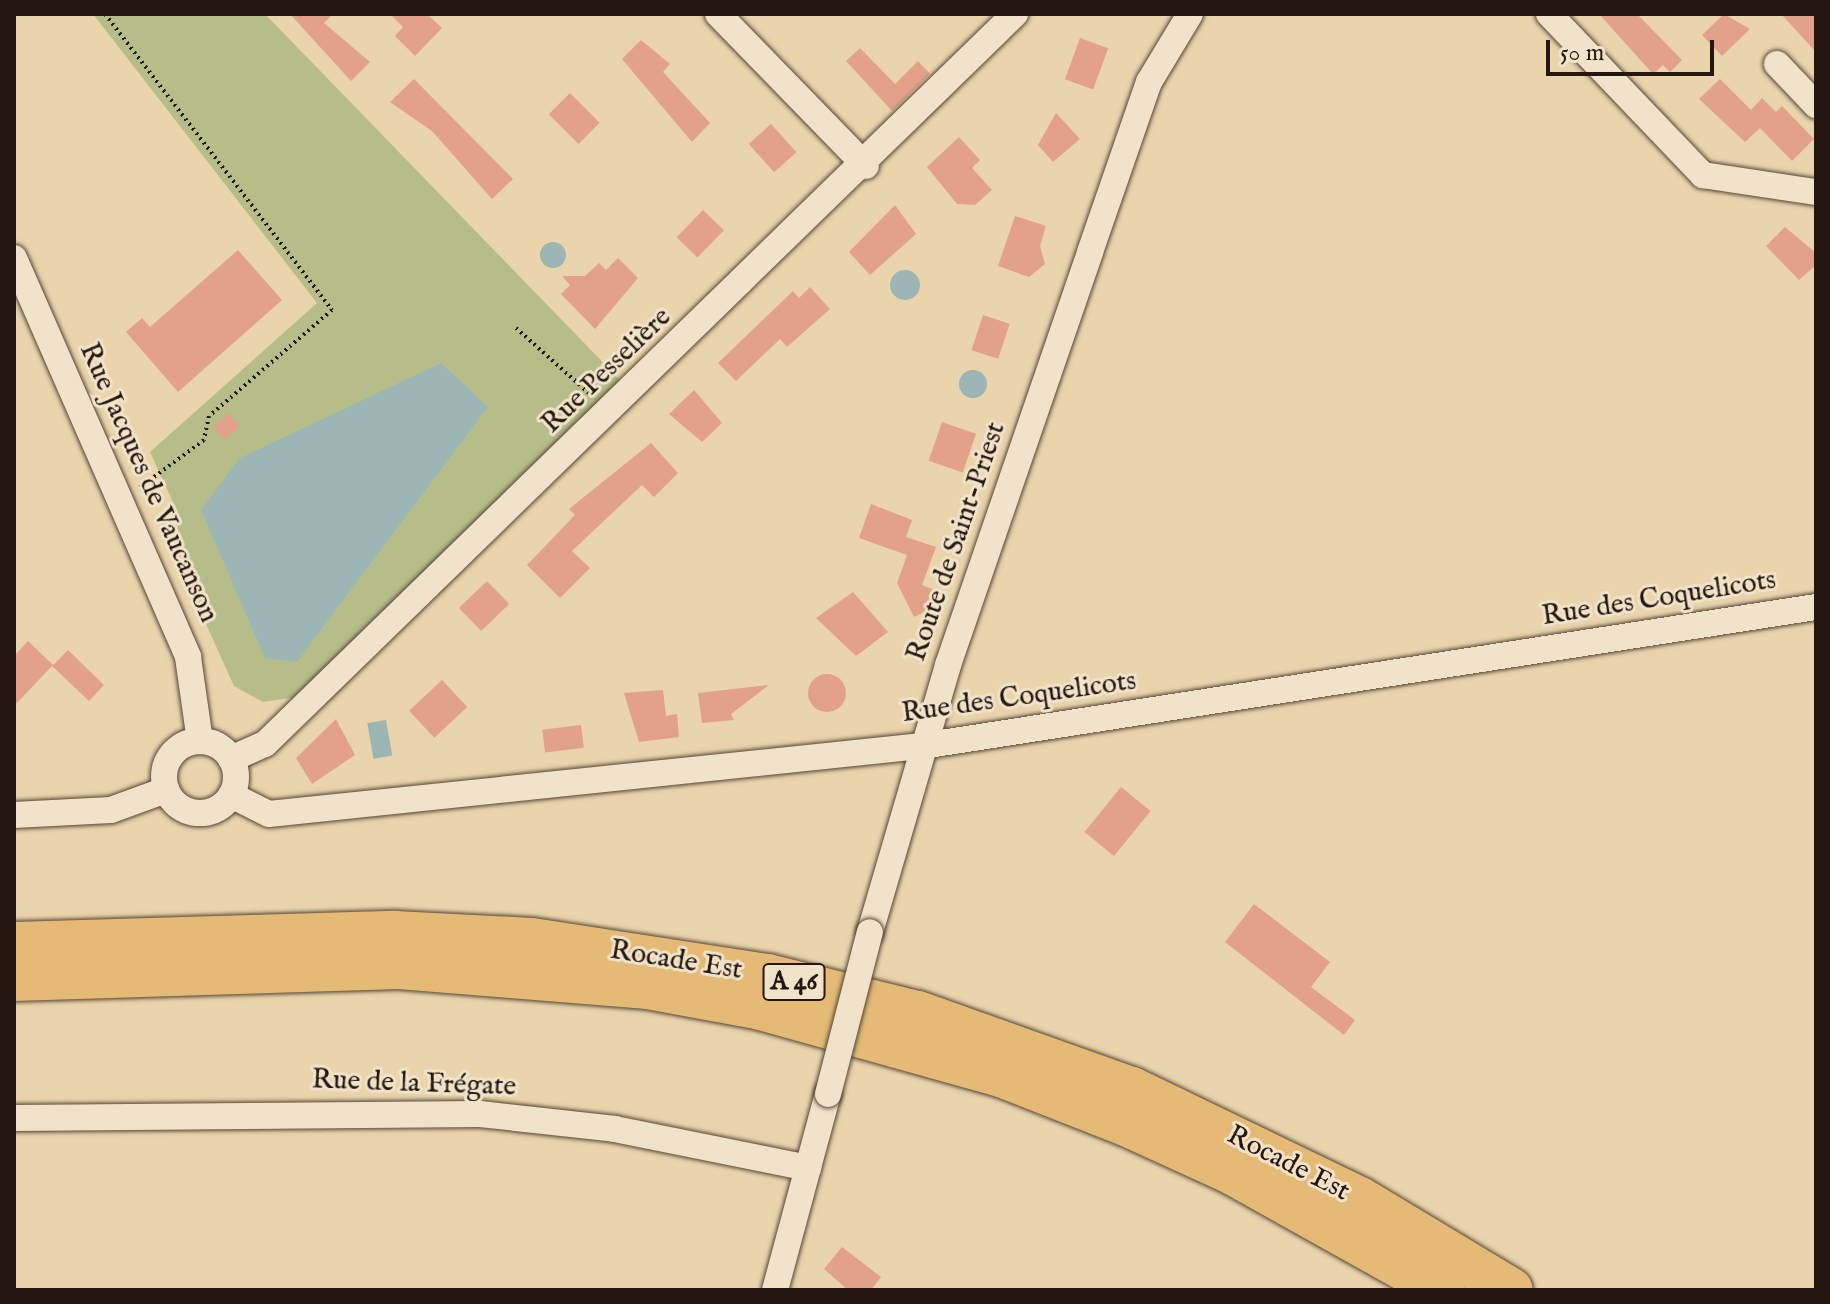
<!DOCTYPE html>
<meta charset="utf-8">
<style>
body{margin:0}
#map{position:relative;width:1830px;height:1304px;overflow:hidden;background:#e9d4ac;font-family:"IM FELL English",serif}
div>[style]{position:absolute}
.green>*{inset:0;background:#b7bd89}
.water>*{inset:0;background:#9bb6b4;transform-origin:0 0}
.round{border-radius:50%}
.building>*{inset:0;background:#e3a18a;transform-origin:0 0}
.path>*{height:4px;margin-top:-2px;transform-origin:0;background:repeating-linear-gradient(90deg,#25160f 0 2px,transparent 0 6px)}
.roads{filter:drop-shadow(0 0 2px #564636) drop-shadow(0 0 2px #564636)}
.street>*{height:26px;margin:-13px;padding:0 13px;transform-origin:13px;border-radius:13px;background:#f1e3c9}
.street>.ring{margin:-13px;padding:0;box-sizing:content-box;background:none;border:26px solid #f1e3c9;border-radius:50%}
.highway>*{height:44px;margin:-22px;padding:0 22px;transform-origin:22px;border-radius:22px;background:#e4ba76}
.bridges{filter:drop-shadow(0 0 2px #564636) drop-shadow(0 0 2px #564636)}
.street-bridge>*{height:26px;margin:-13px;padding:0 13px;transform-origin:13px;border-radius:13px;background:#f1e3c9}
span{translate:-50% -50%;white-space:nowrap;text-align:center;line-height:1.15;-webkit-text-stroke:6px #f1e3c9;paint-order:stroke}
.shield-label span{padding:2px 6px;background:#f1e3c9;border:2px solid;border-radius:6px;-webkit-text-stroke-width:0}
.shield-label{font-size:26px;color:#25160f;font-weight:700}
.street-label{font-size:28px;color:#25160f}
.frame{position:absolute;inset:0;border:16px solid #25160f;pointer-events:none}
.scale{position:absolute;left:1546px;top:40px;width:168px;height:36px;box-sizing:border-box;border:4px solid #25160f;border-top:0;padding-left:10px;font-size:24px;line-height:28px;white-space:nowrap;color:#25160f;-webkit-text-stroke:6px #f1e3c9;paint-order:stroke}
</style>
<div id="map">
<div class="green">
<i style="clip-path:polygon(93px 14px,265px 14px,621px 381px,297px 697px,263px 702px,234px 686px,160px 522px,177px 511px,150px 452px,317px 303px)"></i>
</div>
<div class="water">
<i class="round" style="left:540px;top:242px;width:26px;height:26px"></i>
<i class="round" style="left:890px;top:270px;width:30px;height:30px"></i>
<i style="clip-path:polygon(441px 363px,488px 407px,297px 662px,265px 658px,201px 510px,240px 458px)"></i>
<i class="round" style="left:959px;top:370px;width:28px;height:28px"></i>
<i style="left:386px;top:720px;width:36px;height:19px;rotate:80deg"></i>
</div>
<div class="building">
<i style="clip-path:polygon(290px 14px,333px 14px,324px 23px,370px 62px,351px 81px)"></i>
<i style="clip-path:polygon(390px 14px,427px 14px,442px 28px,415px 56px,395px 36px,403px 27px)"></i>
<i style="clip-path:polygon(1599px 14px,1637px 14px,1682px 60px,1670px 72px,1663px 65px,1653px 74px)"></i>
<i style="clip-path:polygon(1724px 14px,1750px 29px,1722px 56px,1702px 35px)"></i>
<i style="clip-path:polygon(1781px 14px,1816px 14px,1816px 52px)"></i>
<i style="left:1080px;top:38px;width:30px;height:44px;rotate:20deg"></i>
<i style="clip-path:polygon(641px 40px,670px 64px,663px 72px,710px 123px,692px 142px,622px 59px)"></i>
<i style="clip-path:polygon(860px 48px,895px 84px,918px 61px,930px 74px,892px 111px,846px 61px)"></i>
<i style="clip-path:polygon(414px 79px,513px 179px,492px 199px,432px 131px,390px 102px)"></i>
<i style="clip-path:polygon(1720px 79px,1751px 110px,1762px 98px,1776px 112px,1782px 106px,1814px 139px,1792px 161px,1760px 128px,1745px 142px,1699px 99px)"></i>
<i style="left:570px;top:93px;width:42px;height:30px;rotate:45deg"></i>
<i style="clip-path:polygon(1056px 113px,1080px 139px,1053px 162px,1038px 145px)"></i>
<i style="left:771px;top:124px;width:38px;height:30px;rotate:48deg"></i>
<i style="clip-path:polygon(959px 137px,980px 160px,972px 168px,992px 190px,975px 205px,957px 204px,927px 167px)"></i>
<i style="clip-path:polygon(895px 205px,916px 234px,870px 275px,849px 252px)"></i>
<i style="left:703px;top:210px;width:29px;height:38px;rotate:44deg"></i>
<i style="clip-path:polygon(1015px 216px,1046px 226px,1040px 246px,1045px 264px,1029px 277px,998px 266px)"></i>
<i style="clip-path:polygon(1785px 227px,1816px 253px,1816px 265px,1799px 280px,1766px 246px)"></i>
<i style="clip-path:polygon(238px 250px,282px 300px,178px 392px,126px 332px,142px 318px,150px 327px)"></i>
<i style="clip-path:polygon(618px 258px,638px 278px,595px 329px,561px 294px,570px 285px,562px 276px,585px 276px,599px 263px,606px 270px)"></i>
<i style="clip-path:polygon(810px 287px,830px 309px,787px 347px,780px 339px,736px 381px,718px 363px,793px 291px,799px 298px)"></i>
<i style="left:983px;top:315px;width:28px;height:37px;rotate:18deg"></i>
<i style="clip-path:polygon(694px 390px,722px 423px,702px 442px,669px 414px)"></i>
<i style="left:229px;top:413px;width:17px;height:21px;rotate:50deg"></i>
<i style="left:942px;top:422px;width:36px;height:41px;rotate:19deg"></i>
<i style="clip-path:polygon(651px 443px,678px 473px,654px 497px,642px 485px,572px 551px,590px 568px,560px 598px,527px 565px,575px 515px,569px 509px)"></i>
<i style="clip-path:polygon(871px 504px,912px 520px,906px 537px,936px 547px,922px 585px,932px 589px,934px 607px,914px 617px,897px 583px,907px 555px,859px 538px)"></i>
<i style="left:487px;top:581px;width:32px;height:39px;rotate:46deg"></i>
<i style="clip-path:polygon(853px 592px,888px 632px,856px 656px,816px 618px)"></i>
<i style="clip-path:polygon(28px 641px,53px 665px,68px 650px,104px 685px,89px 701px,52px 666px,14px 706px,14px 656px)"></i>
<i class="round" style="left:808px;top:674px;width:38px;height:38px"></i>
<i style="left:442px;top:680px;width:37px;height:45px;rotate:47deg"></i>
<i style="clip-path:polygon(769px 685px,731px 714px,734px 720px,702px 723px,698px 693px)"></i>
<i style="clip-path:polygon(663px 690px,666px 716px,677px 714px,679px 737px,639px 742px,624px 693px)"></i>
<i style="clip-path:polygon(336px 719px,355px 755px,312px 784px,296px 758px)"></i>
<i style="left:581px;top:725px;width:23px;height:39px;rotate:83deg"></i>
<i style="left:1121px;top:787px;width:38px;height:58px;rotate:39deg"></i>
<i style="clip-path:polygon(1254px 904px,1330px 962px,1311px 987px,1355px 1020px,1344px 1035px,1225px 942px)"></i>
<i style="clip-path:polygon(842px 1247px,881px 1277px,871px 1290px,848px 1290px,824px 1269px)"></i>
</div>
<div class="path">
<i style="left:105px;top:14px;width:373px;rotate:52.5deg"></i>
<i style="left:332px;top:310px;width:162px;rotate:139.2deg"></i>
<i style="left:209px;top:416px;width:25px;rotate:102deg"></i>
<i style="left:204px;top:440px;width:81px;rotate:143.6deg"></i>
<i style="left:516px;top:328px;width:101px;rotate:41.8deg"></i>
</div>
<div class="roads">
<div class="street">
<i style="left:718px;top:14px;width:212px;rotate:45.8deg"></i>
<i style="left:1549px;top:14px;width:223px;rotate:46.3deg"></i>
<i style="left:1703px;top:175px;width:114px;rotate:8.6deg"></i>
<i style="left:1777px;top:64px;width:57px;rotate:46.4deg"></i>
<i style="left:14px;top:258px;width:435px;rotate:66.4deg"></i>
<i style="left:188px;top:657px;width:85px;rotate:81.9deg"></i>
<i class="ring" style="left:164px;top:741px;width:46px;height:46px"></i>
<i style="left:231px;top:759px;width:37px;rotate:-24deg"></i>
<i style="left:265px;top:744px;width:1047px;rotate:-44.23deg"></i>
<i style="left:231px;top:795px;width:42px;rotate:26.6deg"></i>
<i style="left:269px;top:814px;width:657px;rotate:-5.95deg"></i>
<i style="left:922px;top:746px;width:905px;rotate:-8.84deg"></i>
<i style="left:14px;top:815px;width:97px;rotate:-3deg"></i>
<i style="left:111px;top:810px;width:59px;rotate:-20deg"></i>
<i style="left:870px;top:932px;width:278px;rotate:-73.7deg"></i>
<i style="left:948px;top:665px;width:437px;rotate:-71deg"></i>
<i style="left:1090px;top:252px;width:180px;rotate:-70.9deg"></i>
<i style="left:1149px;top:82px;width:79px;rotate:-58.9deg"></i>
<i style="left:14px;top:1118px;width:466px;rotate:-0.5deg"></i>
<i style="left:480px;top:1114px;width:136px;rotate:6.3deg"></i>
<i style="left:615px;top:1129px;width:197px;rotate:11.4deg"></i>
<i style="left:775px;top:1290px;width:203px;rotate:-74.9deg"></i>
</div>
<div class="highway">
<i style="left:14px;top:944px;width:381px;rotate:-1.7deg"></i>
<i style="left:395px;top:933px;width:137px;rotate:2.9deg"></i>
<i style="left:532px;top:940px;width:239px;rotate:8.7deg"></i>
<i style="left:768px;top:976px;width:154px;rotate:13.9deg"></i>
<i style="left:918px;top:1013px;width:227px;rotate:19.6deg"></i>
<i style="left:1132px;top:1089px;width:253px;rotate:25.8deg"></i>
<i style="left:1360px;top:1199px;width:176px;rotate:31.1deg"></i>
<i style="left:14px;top:979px;width:385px;rotate:-1.8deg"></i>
<i style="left:399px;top:967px;width:250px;rotate:4.6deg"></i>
<i style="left:648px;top:987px;width:115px;rotate:10.5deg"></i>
<i style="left:761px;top:1008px;width:249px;rotate:15.6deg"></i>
<i style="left:1001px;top:1075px;width:134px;rotate:21.4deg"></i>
<i style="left:1126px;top:1124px;width:118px;rotate:24.6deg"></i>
<i style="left:1233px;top:1173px;width:240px;rotate:29.2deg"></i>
</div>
</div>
<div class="bridges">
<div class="street-bridge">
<i style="left:828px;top:1094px;width:167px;rotate:-75.5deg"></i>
</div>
</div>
<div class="shield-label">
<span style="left:794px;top:982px">A 46</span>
</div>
<div class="street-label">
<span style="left:607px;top:371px;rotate:-44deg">Rue Pesselière</span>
<span style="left:148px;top:483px;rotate:66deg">Rue Jacques de Vaucanson</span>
<span style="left:957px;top:542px;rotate:-71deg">Route de Saint-Priest</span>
<span style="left:1659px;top:599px;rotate:-9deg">Rue des Coquelicots</span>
<span style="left:1019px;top:698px;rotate:-8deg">Rue des Coquelicots</span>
<span style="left:676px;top:961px;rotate:9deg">Rocade Est</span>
<span style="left:414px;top:1084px;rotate:2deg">Rue de la Frégate</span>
<span style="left:1288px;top:1164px;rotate:27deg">Rocade Est</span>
</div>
<div class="frame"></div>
<div class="scale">50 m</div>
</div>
